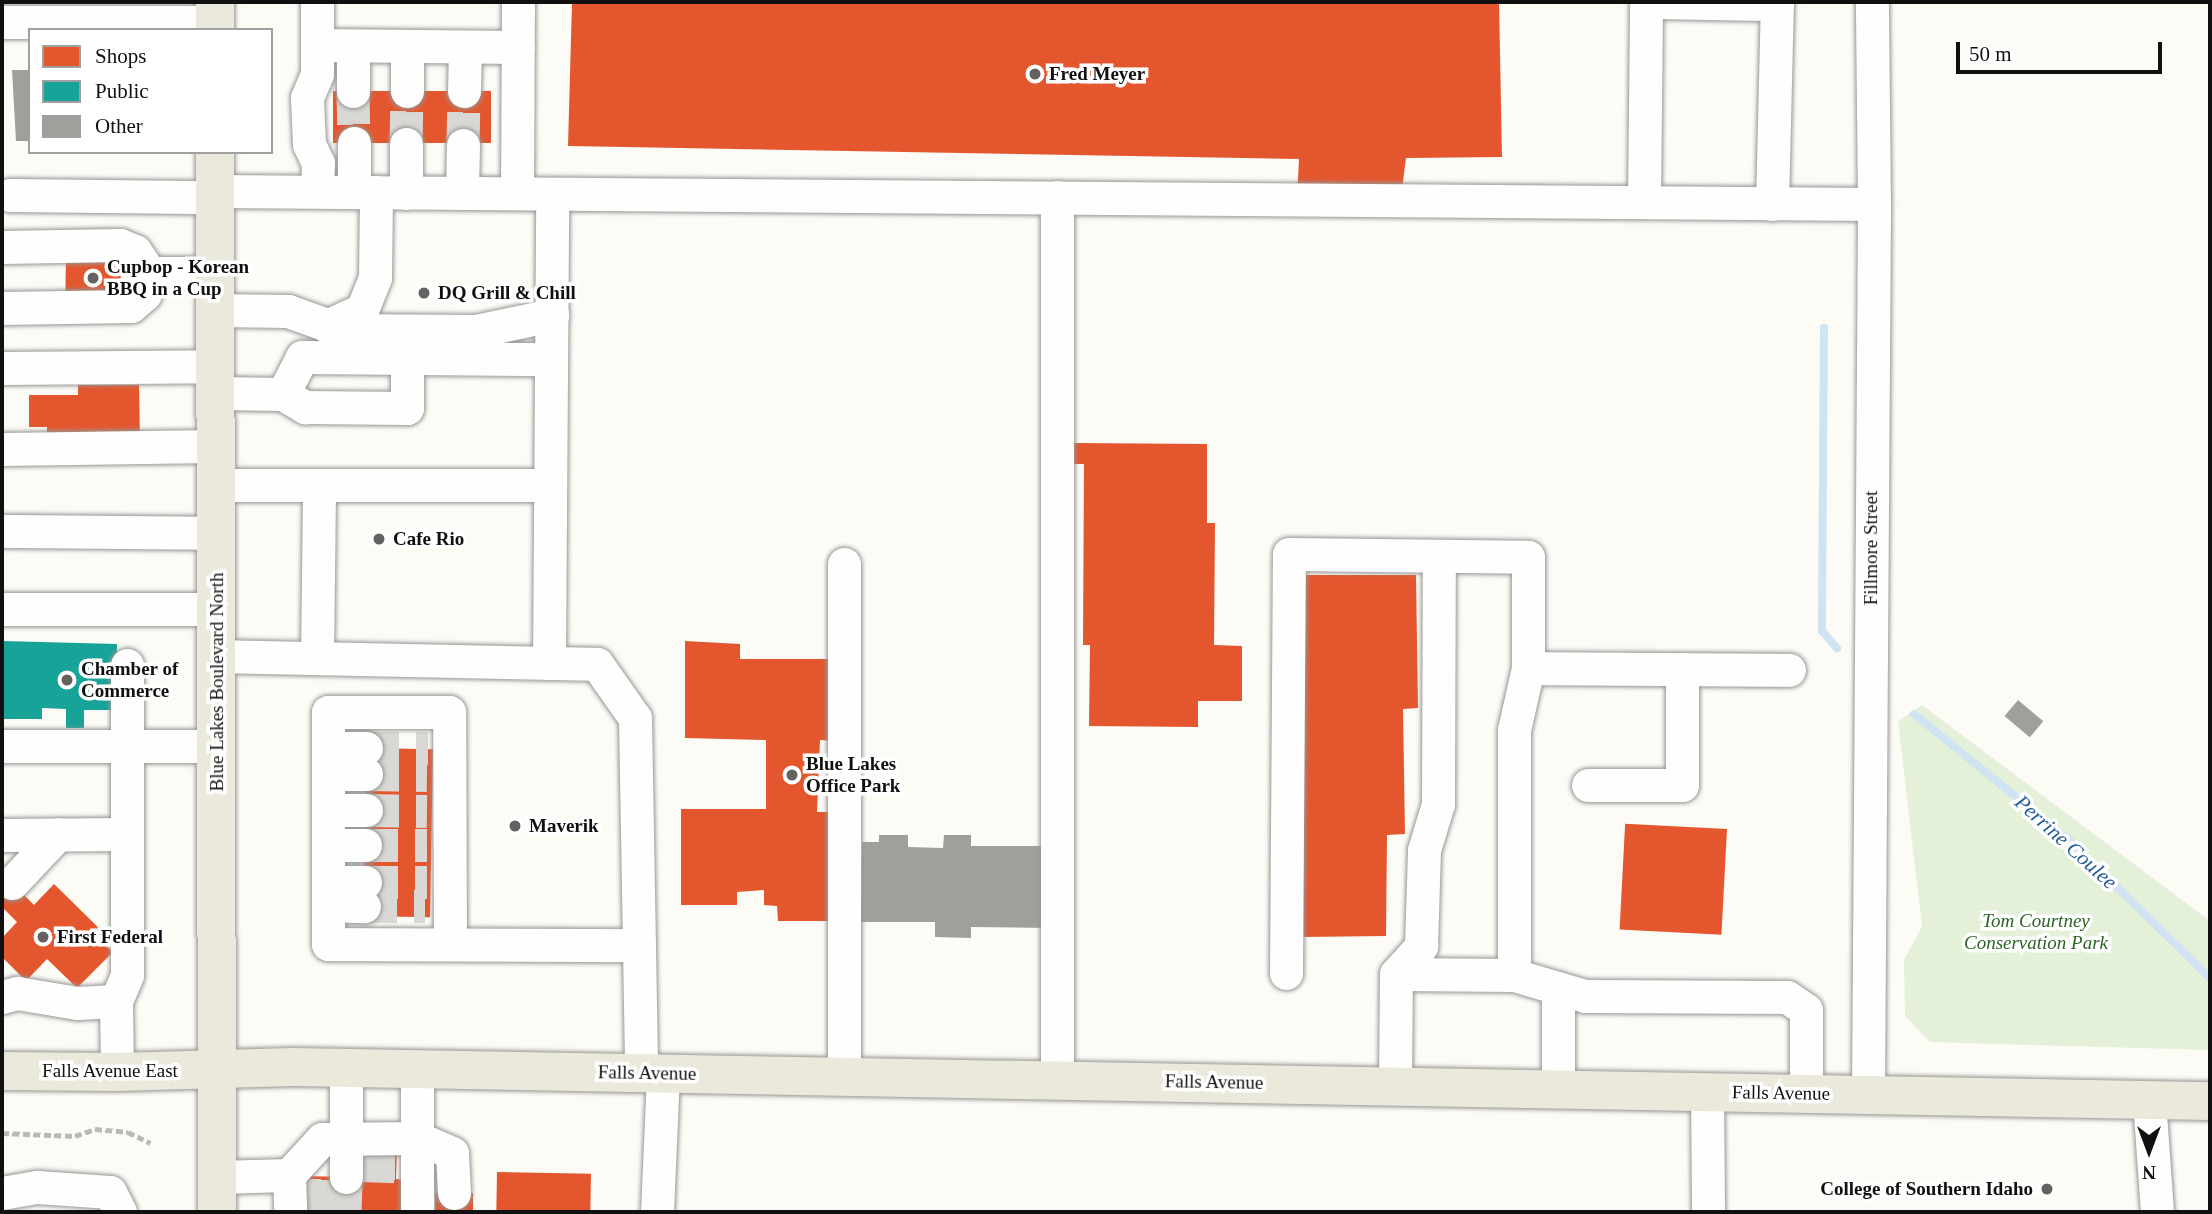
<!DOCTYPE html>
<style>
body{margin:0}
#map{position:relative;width:2212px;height:1214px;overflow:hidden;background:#fcfbf6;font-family:Georgia,serif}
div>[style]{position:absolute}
.green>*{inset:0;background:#e4f0d8}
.shops>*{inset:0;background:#e4572e;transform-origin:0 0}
.public>*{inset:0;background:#17a398}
.stream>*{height:8px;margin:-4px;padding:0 4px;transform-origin:4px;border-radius:4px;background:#d0e3f3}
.building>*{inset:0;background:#a09f9b;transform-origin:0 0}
.minor-tunnel>*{height:33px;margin-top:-16.5px;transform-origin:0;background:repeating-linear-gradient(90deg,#d9d8d4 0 33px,transparent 0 50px)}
.path>*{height:4.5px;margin-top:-2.25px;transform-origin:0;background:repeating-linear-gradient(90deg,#b9b9b8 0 7px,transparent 0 10.5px)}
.roads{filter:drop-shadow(0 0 2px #969694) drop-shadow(0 0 2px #969694)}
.minor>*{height:33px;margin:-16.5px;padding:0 16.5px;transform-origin:16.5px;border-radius:16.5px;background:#fffefe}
.major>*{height:38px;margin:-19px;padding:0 19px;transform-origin:19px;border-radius:19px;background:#ebe9dc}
.dots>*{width:19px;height:19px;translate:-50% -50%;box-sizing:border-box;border:4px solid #fff;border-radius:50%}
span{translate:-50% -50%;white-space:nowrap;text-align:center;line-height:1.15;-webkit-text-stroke:7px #fff;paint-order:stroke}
.poi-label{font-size:19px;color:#101010;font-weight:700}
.left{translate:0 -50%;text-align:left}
.right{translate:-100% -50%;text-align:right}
.street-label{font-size:19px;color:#101010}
.park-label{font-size:19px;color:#2c6424;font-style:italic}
.water-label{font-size:21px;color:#225a9a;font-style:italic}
.frame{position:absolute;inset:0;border:4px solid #101010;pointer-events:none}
.legend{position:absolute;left:28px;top:28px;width:245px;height:126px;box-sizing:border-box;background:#fff;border:2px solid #9f9f9f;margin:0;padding:9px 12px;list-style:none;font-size:21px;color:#101010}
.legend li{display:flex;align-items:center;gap:14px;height:35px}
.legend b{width:35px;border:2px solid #9f9f9f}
.north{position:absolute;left:2114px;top:1116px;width:70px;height:70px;-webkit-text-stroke:5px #fff;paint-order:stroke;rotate:180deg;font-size:19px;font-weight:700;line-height:28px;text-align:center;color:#101010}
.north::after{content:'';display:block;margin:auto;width:24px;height:32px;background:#101010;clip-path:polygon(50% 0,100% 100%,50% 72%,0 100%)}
.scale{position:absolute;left:1956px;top:42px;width:206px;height:32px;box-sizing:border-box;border:4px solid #101010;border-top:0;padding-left:9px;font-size:21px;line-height:24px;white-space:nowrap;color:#101010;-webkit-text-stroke:5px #fff;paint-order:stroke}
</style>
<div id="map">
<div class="green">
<i style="clip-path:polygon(1922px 705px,2210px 921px,2210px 1050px,1930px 1042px,1905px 1016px,1904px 960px,1922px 926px,1898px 721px)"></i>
</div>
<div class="shops">
<i style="clip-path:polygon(572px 2px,1499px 2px,1502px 157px,1406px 158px,1401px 197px,1297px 198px,1299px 159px,568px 146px)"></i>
<i style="left:333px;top:91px;width:158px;height:52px"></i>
<i style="left:121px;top:258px;width:39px;height:55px;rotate:91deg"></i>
<i style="clip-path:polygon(78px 385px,139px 385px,140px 442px,47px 434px,47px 427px,29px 427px,29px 395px,78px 395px)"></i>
<i style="clip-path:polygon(1074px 443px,1207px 444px,1207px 523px,1215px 523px,1214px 645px,1242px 646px,1242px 701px,1198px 701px,1198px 727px,1089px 726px,1090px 645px,1083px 645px,1084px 464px,1074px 464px)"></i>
<i style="clip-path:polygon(1300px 575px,1416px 575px,1418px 708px,1403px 709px,1405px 834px,1387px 835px,1386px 936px,1301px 937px)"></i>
<i style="clip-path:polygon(685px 641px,740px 644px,740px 659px,835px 659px,834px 741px,820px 740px,817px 812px,834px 812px,828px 921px,778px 921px,777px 906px,764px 905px,764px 890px,737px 892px,737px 905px,681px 905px,681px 809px,766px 809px,766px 740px,685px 738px)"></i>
<i style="left:366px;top:748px;width:67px;height:168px;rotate:1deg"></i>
<i style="left:1727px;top:829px;width:106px;height:102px;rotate:93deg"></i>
<i style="clip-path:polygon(2px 873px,34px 905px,54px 884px,110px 939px,104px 944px,113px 952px,77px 988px,47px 959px,26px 981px,2px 957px,2px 938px,17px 922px,2px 907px)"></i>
<i style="clip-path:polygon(362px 1145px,397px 1147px,396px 1179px,408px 1180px,406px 1212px,292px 1212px,293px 1176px,362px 1177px)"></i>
<i style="left:497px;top:1172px;width:94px;height:40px;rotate:1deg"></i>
<i style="left:435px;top:1193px;width:38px;height:19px"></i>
</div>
<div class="public">
<i style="clip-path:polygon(2px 641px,117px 644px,116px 710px,84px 710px,84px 728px,66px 728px,66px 709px,42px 708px,42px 719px,2px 719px)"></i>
</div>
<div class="stream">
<i style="left:1824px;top:328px;width:303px;rotate:90.4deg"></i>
<i style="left:1822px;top:631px;width:23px;rotate:49deg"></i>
<i style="left:1914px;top:714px;width:200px;rotate:39.1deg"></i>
<i style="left:2069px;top:840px;width:197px;rotate:44.4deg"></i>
</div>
<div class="building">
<i style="clip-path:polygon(12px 70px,30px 70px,30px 141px,16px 141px)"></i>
<i style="left:2018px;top:700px;width:33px;height:21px;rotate:40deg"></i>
<i style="clip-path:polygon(879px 835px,908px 835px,908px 847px,943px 848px,944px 835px,971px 835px,971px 846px,1052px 846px,1051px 928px,971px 927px,971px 938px,935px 937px,935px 922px,861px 922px,862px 842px,879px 842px)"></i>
</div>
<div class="minor-tunnel">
<i style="left:353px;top:91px;width:52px;rotate:88.9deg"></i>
<i style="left:406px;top:144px;width:53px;rotate:-88.9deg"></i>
<i style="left:463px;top:145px;width:54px;rotate:-88.9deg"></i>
<i style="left:366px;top:748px;width:62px"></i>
<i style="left:366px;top:774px;width:61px;rotate:0.9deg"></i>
<i style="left:366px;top:810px;width:61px;rotate:0.9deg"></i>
<i style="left:365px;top:845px;width:62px"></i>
<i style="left:365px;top:882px;width:62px"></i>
<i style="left:364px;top:906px;width:61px"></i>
<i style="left:362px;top:1165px;width:34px;rotate:2deg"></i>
<i style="left:320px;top:1212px;width:36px;rotate:-88deg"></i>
<i style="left:345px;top:1212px;width:35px;rotate:-88deg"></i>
</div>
<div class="path">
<i style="left:2px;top:1133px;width:73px;rotate:2.4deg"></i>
<i style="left:75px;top:1136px;width:21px;rotate:-19deg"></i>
<i style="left:95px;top:1129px;width:33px;rotate:5deg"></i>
<i style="left:128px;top:1132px;width:25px;rotate:26deg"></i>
</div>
<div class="roads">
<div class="minor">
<i style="left:317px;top:2px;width:72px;rotate:90deg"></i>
<i style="left:317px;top:74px;width:26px;rotate:113deg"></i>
<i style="left:307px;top:98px;width:46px;rotate:87.5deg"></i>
<i style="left:309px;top:144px;width:21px;rotate:65deg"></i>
<i style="left:318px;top:163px;width:28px;rotate:92deg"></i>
<i style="left:1657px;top:2px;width:120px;rotate:1deg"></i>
<i style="left:2px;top:22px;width:213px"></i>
<i style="left:317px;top:45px;width:201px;rotate:0.6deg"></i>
<i style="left:353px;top:46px;width:45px;rotate:90deg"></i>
<i style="left:407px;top:46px;width:45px;rotate:90deg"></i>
<i style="left:464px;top:91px;width:44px;rotate:-88.7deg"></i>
<i style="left:215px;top:191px;width:1659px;rotate:0.45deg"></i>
<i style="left:354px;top:192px;width:49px;rotate:-90deg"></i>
<i style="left:406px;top:193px;width:49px;rotate:-90deg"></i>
<i style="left:462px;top:193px;width:48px;rotate:-88.8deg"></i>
<i style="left:517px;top:193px;width:191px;rotate:-89.7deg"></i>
<i style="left:10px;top:195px;width:205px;rotate:0.6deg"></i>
<i style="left:1057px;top:197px;width:881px;rotate:90deg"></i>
<i style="left:1644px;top:202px;width:200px;rotate:-89.4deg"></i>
<i style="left:1772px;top:204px;width:202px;rotate:-88.6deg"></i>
<i style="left:2px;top:247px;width:118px;rotate:-1deg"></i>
<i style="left:120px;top:245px;width:16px;rotate:22deg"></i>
<i style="left:135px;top:251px;width:27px;rotate:56deg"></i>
<i style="left:150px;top:273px;width:65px"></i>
<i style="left:2px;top:308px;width:129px;rotate:-0.9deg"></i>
<i style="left:131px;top:306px;width:18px;rotate:-41deg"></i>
<i style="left:145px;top:294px;width:22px;rotate:-77deg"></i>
<i style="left:215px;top:310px;width:73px;rotate:0.8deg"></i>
<i style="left:288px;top:311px;width:56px;rotate:19.7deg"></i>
<i style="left:341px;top:330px;width:135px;rotate:0.4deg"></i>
<i style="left:476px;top:331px;width:78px;rotate:-11.9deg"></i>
<i style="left:327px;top:326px;width:38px;rotate:-25deg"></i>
<i style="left:362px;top:310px;width:35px;rotate:-68deg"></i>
<i style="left:375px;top:278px;width:86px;rotate:-89.3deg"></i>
<i style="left:2px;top:368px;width:213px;rotate:-0.5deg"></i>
<i style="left:216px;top:393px;width:67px;rotate:0.9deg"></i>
<i style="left:283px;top:394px;width:26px;rotate:31deg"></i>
<i style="left:305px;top:407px;width:102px;rotate:0.6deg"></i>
<i style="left:407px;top:408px;width:50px;rotate:-90deg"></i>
<i style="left:283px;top:394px;width:42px;rotate:-62.8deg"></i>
<i style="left:302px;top:357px;width:249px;rotate:0.5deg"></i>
<i style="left:2px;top:449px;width:214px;rotate:-0.8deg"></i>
<i style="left:216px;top:485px;width:334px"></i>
<i style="left:2px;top:531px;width:215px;rotate:0.5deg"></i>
<i style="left:2px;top:609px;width:214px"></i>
<i style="left:217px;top:656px;width:380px;rotate:1.2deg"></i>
<i style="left:597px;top:664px;width:66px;rotate:54.9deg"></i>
<i style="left:635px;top:718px;width:355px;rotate:89deg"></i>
<i style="left:317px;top:658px;width:173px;rotate:-89.3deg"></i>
<i style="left:549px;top:663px;width:469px;rotate:-89.6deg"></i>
<i style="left:2px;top:746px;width:215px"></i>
<i style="left:328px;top:748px;width:38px"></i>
<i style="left:328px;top:774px;width:38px"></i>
<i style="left:1588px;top:785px;width:94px"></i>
<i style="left:1682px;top:785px;width:116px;rotate:-90deg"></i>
<i style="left:328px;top:810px;width:38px"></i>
<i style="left:2px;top:835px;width:124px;rotate:-0.5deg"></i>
<i style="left:328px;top:845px;width:37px"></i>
<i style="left:328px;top:882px;width:37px"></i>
<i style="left:12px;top:883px;width:67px;rotate:-46.8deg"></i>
<i style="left:328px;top:905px;width:36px;rotate:2deg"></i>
<i style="left:450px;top:944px;width:232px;rotate:-90.2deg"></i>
<i style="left:449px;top:712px;width:121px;rotate:180deg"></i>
<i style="left:328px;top:712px;width:232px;rotate:90deg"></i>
<i style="left:328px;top:944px;width:311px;rotate:0.2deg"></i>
<i style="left:1286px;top:973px;width:419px;rotate:-89.6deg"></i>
<i style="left:1289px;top:554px;width:239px;rotate:0.7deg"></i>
<i style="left:1528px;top:557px;width:111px;rotate:90deg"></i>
<i style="left:1528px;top:668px;width:261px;rotate:0.4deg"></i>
<i style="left:1396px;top:974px;width:118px;rotate:0.5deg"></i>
<i style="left:1514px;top:975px;width:74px;rotate:16.5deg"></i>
<i style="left:1585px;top:996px;width:202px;rotate:0.3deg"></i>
<i style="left:1787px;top:997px;width:23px;rotate:34deg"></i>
<i style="left:1806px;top:1010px;width:83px;rotate:90deg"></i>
<i style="left:1514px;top:975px;width:245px;rotate:-90deg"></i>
<i style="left:1514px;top:730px;width:64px;rotate:-77.3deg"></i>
<i style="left:1558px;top:988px;width:100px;rotate:90deg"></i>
<i style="left:2px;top:997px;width:16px;rotate:-15deg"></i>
<i style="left:17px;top:993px;width:61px;rotate:9.5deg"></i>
<i style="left:77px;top:1003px;width:39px;rotate:-3deg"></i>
<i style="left:116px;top:1001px;width:28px;rotate:-67deg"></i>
<i style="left:127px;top:975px;width:310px;rotate:-90deg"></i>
<i style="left:116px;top:1001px;width:71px;rotate:89.2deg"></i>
<i style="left:346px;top:1068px;width:109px;rotate:90deg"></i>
<i style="left:417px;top:1069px;width:143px;rotate:90deg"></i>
<i style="left:844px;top:1077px;width:513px;rotate:-90deg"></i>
<i style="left:1395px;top:1085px;width:111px;rotate:-89.5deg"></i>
<i style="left:1396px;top:974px;width:38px;rotate:-48deg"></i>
<i style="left:1421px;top:946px;width:96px;rotate:-88.2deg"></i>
<i style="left:1424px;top:850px;width:48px;rotate:-73.1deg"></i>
<i style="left:1438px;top:804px;width:248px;rotate:-89.8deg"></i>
<i style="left:1707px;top:1091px;width:121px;rotate:89.5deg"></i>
<i style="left:1868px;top:1095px;width:891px;rotate:-89.61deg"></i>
<i style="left:1874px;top:204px;width:202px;rotate:-90.6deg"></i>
<i style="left:2149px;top:1100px;width:112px;rotate:85.9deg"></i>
<i style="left:289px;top:1175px;width:37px;rotate:88deg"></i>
<i style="left:217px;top:1177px;width:72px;rotate:-1.6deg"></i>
<i style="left:289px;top:1175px;width:49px;rotate:-47.5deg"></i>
<i style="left:322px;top:1139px;width:95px;rotate:-0.6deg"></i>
<i style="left:417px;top:1138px;width:38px;rotate:23deg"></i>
<i style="left:452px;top:1153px;width:40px;rotate:87.1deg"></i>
<i style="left:2px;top:1193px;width:36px;rotate:-10deg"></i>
<i style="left:37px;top:1187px;width:73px;rotate:3.9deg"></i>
<i style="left:110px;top:1192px;width:22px;rotate:63deg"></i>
<i style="left:657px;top:1212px;width:139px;rotate:-87.5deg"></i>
</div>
<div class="major">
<i style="left:215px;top:2px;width:28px;rotate:90deg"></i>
<i style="left:215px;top:152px;width:1060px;rotate:89.89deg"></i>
<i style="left:2px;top:1071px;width:115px;rotate:0.5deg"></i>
<i style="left:117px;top:1072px;width:176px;rotate:-1.6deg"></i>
<i style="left:293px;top:1067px;width:1917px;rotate:1.02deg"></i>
</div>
</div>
<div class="dots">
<i style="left:1035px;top:74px;background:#636260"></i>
<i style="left:93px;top:278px;background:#636260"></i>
<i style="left:424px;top:293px;background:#636260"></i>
<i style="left:379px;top:539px;background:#636260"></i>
<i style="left:67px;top:680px;background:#636260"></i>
<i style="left:792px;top:775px;background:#636260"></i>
<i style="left:515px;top:826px;background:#636260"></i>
<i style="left:43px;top:937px;background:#636260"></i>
<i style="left:2047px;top:1189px;background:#636260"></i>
</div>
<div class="poi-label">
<span class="left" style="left:1049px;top:74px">Fred Meyer</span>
<span class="left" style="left:107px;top:278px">Cupbop - Korean<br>BBQ in a Cup</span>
<span class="left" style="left:438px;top:293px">DQ Grill &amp; Chill</span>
<span class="left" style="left:393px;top:539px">Cafe Rio</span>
<span class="left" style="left:81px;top:680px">Chamber of<br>Commerce</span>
<span class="left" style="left:806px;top:775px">Blue Lakes<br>Office Park</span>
<span class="left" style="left:529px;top:826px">Maverik</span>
<span class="left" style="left:57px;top:937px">First Federal</span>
<span class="right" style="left:2033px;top:1189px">College of Southern Idaho</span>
</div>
<div class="street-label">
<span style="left:1871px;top:548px;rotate:-90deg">Fillmore Street</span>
<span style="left:217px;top:682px;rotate:-90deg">Blue Lakes Boulevard North</span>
<span style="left:110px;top:1071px">Falls Avenue East</span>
<span style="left:647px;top:1073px;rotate:1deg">Falls Avenue</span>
<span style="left:1214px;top:1082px;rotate:1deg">Falls Avenue</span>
<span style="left:1781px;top:1093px;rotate:1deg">Falls Avenue</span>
</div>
<div class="park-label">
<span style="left:2036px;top:932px">Tom Courtney<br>Conservation Park</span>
</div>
<div class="water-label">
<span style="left:2066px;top:842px;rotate:42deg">Perrine Coulee</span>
</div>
<div class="frame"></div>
<ul class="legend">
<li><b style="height:19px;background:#e4572e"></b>Shops</li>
<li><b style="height:19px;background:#17a398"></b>Public</li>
<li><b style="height:19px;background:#a09f9b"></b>Other</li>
</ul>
<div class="north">N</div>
<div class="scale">50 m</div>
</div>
